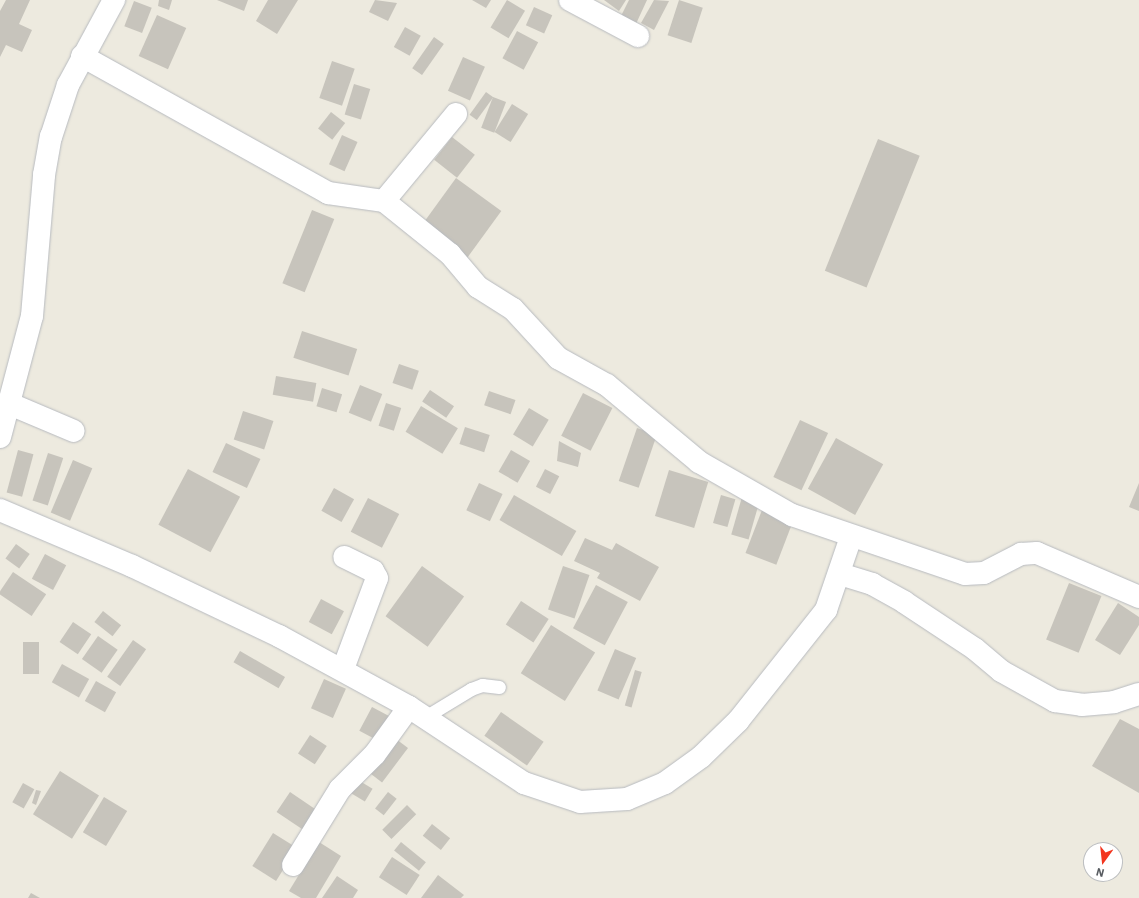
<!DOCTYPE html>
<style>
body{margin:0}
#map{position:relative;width:1139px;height:898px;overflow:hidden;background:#edeadf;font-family:"IBM Plex Sans",sans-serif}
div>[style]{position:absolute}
.building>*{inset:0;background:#c7c4bc;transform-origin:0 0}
.roads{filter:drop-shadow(0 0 1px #b7babf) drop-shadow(0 0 1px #b7babf)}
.lane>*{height:13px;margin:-6.5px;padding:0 6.5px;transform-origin:6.5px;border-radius:6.5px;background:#fff}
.street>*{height:22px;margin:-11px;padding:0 11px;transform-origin:11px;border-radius:11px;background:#fff}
span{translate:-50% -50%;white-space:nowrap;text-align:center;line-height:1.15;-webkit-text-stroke:4px #fff;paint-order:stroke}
.north{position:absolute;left:1083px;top:842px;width:40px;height:40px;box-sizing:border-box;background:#fff;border:1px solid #bcbec0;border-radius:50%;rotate:195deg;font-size:11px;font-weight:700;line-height:16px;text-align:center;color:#585c61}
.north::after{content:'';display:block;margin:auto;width:14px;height:18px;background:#f3351e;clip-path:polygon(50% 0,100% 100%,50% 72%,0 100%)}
</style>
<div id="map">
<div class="building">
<i style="clip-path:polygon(6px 0,30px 0,19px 24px,32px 30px,22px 52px,6px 45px,0 57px,0 11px)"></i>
<i style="clip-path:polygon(159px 0,172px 0,169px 10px,158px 6px)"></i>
<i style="clip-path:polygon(217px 0,248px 0,244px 11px)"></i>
<i style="clip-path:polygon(268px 0,298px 0,277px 34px,256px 21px)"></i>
<i style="clip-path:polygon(375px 0,397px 3px,388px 21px,369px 12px)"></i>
<i style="clip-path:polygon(472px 0,491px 0,486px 8px)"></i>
<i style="left:507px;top:0;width:21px;height:32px;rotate:31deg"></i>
<i style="clip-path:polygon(604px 0,626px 0,619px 11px)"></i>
<i style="clip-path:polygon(629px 0,647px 0,635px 26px,620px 18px)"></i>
<i style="clip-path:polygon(654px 0,669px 1px,654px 30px,641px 23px)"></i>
<i style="left:679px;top:0;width:25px;height:37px;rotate:18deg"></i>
<i style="left:134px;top:1px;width:19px;height:27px;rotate:21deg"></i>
<i style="left:534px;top:7px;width:20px;height:20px;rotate:24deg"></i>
<i style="left:157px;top:15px;width:32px;height:45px;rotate:24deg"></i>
<i style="left:405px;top:27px;width:18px;height:23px;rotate:29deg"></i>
<i style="left:517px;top:31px;width:24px;height:31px;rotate:28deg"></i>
<i style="left:434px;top:37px;width:12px;height:38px;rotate:35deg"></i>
<i style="left:463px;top:57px;width:24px;height:37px;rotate:24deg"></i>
<i style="left:332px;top:61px;width:24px;height:39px;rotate:19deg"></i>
<i style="left:354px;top:84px;width:17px;height:32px;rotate:17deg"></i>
<i style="left:486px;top:92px;width:9px;height:28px;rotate:36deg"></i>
<i style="left:493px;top:97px;width:14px;height:33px;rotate:21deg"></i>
<i style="left:512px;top:104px;width:19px;height:33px;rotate:32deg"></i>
<i style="left:331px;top:112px;width:18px;height:21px;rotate:38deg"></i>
<i style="left:342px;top:135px;width:17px;height:32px;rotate:24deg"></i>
<i style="left:452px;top:137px;width:29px;height:29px;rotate:38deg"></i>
<i style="left:878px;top:139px;width:45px;height:142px;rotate:22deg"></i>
<i style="left:456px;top:178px;width:56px;height:62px;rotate:36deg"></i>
<i style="left:312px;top:210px;width:24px;height:79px;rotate:22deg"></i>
<i style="left:302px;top:331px;width:58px;height:28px;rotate:18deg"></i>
<i style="left:399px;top:364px;width:21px;height:20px;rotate:19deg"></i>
<i style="left:276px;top:376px;width:41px;height:19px;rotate:10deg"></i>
<i style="left:360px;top:385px;width:24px;height:30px;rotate:22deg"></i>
<i style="left:322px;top:388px;width:21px;height:19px;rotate:17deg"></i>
<i style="left:430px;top:390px;width:29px;height:14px;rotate:34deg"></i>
<i style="left:489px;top:391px;width:28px;height:15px;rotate:19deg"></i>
<i style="left:583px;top:393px;width:33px;height:48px;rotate:27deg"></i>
<i style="left:386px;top:403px;width:16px;height:24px;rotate:18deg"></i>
<i style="left:421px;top:406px;width:43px;height:30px;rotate:31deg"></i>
<i style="left:529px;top:408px;width:23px;height:31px;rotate:31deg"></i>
<i style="left:243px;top:411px;width:32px;height:30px;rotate:18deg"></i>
<i style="left:800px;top:420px;width:31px;height:63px;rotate:25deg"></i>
<i style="left:465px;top:427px;width:26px;height:18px;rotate:18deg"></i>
<i style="left:637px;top:428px;width:21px;height:56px;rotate:19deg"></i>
<i style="left:836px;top:438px;width:54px;height:58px;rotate:29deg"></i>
<i style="clip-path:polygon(559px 441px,581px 453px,578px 467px,557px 461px)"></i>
<i style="left:226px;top:443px;width:38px;height:32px;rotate:25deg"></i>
<i style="left:18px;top:450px;width:16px;height:44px;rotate:15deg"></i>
<i style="left:511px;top:450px;width:22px;height:25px;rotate:30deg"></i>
<i style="left:48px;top:453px;width:16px;height:50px;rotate:18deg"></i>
<i style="left:73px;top:460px;width:21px;height:57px;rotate:23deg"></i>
<i style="left:188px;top:469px;width:59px;height:63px;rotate:28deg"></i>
<i style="left:545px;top:469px;width:16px;height:20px;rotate:27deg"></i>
<i style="left:669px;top:470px;width:41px;height:48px;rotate:17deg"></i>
<i style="left:479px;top:483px;width:26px;height:30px;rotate:25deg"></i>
<i style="clip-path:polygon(1139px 483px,1139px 511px,1129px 507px)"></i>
<i style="left:334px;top:488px;width:23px;height:26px;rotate:29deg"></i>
<i style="left:514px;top:495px;width:72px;height:29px;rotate:30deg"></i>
<i style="left:721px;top:495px;width:15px;height:29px;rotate:16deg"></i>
<i style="left:742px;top:497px;width:18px;height:39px;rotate:16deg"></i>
<i style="left:368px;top:498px;width:35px;height:38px;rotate:27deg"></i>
<i style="left:762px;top:510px;width:33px;height:46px;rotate:21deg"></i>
<i style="clip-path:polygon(585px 538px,612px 550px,616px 543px,659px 567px,640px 601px,597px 578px,600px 573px,574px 561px)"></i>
<i style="left:16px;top:544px;width:17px;height:18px;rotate:36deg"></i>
<i style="left:45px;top:554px;width:24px;height:28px;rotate:28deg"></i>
<i style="left:422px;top:566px;width:52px;height:62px;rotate:36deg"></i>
<i style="left:563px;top:566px;width:28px;height:46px;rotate:19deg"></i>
<i style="left:13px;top:572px;width:40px;height:26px;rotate:34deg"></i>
<i style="left:1069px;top:583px;width:35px;height:61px;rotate:22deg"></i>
<i style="left:596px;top:585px;width:36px;height:49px;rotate:28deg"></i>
<i style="left:321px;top:599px;width:26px;height:26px;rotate:28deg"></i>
<i style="left:521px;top:601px;width:33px;height:28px;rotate:33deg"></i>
<i style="clip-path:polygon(1118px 603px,1139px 617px,1139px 625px,1120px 655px,1095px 640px)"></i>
<i style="left:103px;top:611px;width:23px;height:14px;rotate:38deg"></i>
<i style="left:73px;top:622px;width:22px;height:24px;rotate:34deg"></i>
<i style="left:551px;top:625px;width:52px;height:57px;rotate:32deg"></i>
<i style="left:98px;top:636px;width:24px;height:28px;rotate:35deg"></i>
<i style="left:133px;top:640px;width:16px;height:45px;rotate:35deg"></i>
<i style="left:23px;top:642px;width:16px;height:32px"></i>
<i style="left:615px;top:649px;width:23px;height:45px;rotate:23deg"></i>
<i style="left:240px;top:651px;width:52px;height:13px;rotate:30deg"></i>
<i style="left:62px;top:664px;width:31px;height:21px;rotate:29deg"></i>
<i style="left:635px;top:670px;width:7px;height:37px;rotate:16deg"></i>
<i style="left:324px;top:679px;width:24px;height:32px;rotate:24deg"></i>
<i style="left:96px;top:681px;width:23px;height:23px;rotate:29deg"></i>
<i style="left:372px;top:707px;width:24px;height:27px;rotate:28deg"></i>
<i style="left:501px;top:712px;width:52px;height:29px;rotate:35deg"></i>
<i style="clip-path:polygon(1120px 719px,1139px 729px,1139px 793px,1092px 766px)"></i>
<i style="left:310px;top:735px;width:20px;height:22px;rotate:33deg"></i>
<i style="left:392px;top:736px;width:20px;height:43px;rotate:37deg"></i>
<i style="left:60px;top:771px;width:46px;height:51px;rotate:32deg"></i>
<i style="left:358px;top:780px;width:17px;height:15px;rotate:31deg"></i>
<i style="left:23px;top:783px;width:13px;height:22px;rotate:29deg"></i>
<i style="clip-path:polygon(36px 790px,41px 791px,36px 805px,32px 803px)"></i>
<i style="left:290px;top:792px;width:32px;height:24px;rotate:34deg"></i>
<i style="left:388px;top:792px;width:11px;height:21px;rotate:38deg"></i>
<i style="left:104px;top:797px;width:27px;height:41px;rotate:31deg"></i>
<i style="left:407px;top:805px;width:13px;height:35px;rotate:45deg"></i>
<i style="left:432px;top:824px;width:23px;height:15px;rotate:38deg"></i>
<i style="left:273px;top:833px;width:28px;height:39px;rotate:32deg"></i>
<i style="clip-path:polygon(319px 842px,341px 856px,316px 898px,301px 898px,289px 891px)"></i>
<i style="left:401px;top:842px;width:32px;height:11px;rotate:39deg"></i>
<i style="left:392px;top:857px;width:33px;height:24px;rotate:33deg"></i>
<i style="clip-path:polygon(438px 875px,464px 895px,461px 898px,421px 898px)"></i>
<i style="clip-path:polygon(337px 876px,358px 890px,353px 898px,322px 898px)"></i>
<i style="clip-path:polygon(31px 893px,40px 898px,28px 898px)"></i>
</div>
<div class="roads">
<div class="lane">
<i style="left:425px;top:717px;width:54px;rotate:-31.3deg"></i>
<i style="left:471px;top:689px;width:12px;rotate:-20deg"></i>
<i style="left:482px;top:685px;width:17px;rotate:7deg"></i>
</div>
<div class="street">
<i style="left:570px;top:0;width:77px;rotate:27.9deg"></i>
<i style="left:82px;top:56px;width:282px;rotate:29.1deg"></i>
<i style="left:328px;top:193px;width:57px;rotate:8.1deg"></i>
<i style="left:384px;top:201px;width:85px;rotate:38.8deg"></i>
<i style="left:450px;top:254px;width:43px;rotate:49.7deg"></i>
<i style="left:478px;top:287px;width:41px;rotate:32.2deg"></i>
<i style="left:513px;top:309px;width:67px;rotate:47.4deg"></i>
<i style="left:558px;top:358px;width:56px;rotate:28.9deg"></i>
<i style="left:607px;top:385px;width:120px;rotate:39.9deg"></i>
<i style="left:699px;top:462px;width:107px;rotate:29.7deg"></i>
<i style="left:792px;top:515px;width:183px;rotate:18.8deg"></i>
<i style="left:965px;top:574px;width:19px;rotate:-3deg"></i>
<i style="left:984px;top:573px;width:42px;rotate:-27.2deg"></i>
<i style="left:1021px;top:554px;width:16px;rotate:-4deg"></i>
<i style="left:1037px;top:553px;width:111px;rotate:23.3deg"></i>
<i style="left:384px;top:201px;width:113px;rotate:-50.4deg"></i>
<i style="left:10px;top:404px;width:69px;rotate:22.9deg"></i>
<i style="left:0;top:437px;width:125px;rotate:-75.2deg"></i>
<i style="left:32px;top:316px;width:142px;rotate:-85.1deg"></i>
<i style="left:44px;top:175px;width:39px;rotate:-80deg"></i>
<i style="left:51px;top:137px;width:55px;rotate:-71.9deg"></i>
<i style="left:68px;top:85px;width:97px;rotate:-61.6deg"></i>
<i style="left:0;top:510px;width:143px;rotate:23deg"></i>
<i style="left:132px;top:566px;width:163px;rotate:25.5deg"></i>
<i style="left:279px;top:636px;width:148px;rotate:28.6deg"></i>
<i style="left:409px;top:707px;width:138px;rotate:33.5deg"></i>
<i style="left:524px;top:783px;width:59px;rotate:18.7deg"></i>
<i style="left:580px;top:802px;width:47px;rotate:-3.7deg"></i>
<i style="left:627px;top:799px;width:41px;rotate:-22.8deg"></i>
<i style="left:665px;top:783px;width:44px;rotate:-35.8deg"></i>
<i style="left:701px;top:757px;width:52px;rotate:-44.2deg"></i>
<i style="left:738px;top:721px;width:142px;rotate:-51.6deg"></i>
<i style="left:826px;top:610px;width:77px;rotate:-71.1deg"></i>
<i style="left:840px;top:574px;width:34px;rotate:17deg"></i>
<i style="left:872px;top:584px;width:37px;rotate:29deg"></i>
<i style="left:904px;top:602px;width:85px;rotate:33.5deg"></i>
<i style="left:975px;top:649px;width:34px;rotate:40deg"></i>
<i style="left:1001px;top:671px;width:62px;rotate:29.1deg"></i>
<i style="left:1055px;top:701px;width:27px;rotate:8deg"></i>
<i style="left:1082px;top:705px;width:32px;rotate:-5deg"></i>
<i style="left:1114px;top:702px;width:26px;rotate:-18deg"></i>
<i style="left:343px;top:669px;width:97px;rotate:-69.5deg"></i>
<i style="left:377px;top:578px;width:8px;rotate:-120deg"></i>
<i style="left:373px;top:571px;width:32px;rotate:-154deg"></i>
<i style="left:293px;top:865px;width:89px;rotate:-58.3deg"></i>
<i style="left:340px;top:789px;width:49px;rotate:-45deg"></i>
<i style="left:375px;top:754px;width:58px;rotate:-54.1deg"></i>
</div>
</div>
<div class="north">N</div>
</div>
